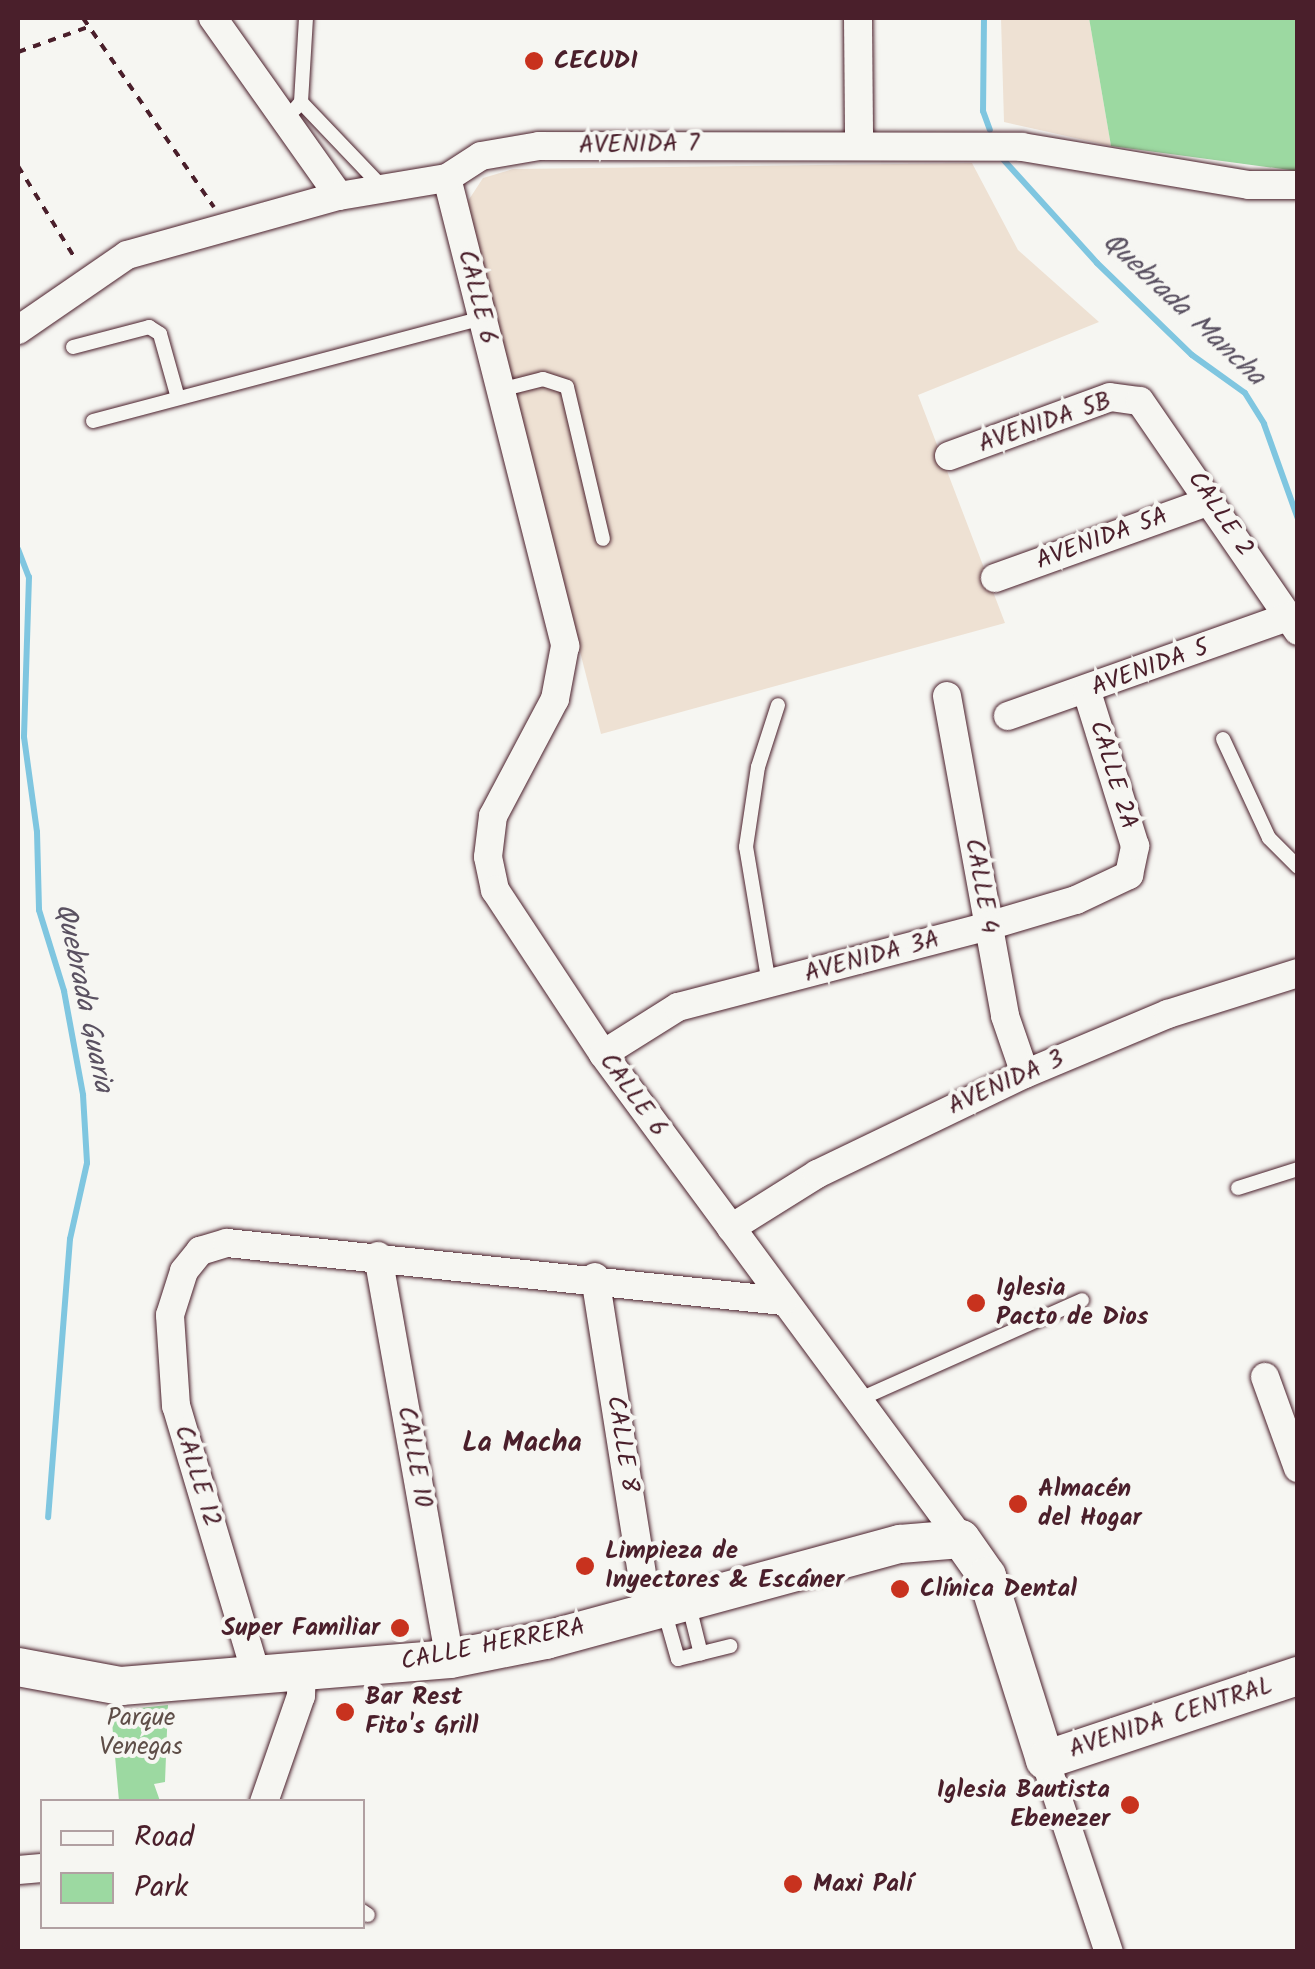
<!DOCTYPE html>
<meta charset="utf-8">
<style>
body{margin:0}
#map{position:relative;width:1315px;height:1969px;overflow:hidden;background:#f6f6f2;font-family:Kalam,sans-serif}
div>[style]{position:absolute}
.built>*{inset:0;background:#eee1d3}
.green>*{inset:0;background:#9cd9a1}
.stream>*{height:6px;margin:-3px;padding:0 3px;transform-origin:3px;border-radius:3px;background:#7fc6e0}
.path>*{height:4px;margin-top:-2px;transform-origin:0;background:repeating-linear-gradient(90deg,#4a1f2b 0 8px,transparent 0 16px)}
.roads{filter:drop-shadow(0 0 2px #4a1f2b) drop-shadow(0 0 2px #4a1f2b)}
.lane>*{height:14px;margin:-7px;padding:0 7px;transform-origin:7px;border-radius:7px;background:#f6f6f2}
.street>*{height:28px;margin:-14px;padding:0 14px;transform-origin:14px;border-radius:14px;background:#f6f6f2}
.secondary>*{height:38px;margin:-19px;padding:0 19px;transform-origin:19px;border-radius:19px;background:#f6f6f2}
.dots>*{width:28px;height:28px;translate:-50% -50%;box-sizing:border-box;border:5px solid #f6f6f2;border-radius:50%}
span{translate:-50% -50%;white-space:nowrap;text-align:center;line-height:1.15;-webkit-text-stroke:8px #f6f6f2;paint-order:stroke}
.poi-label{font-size:25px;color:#4a1f2b;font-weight:700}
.left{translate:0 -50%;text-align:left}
.right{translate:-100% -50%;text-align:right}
.street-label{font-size:25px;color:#4a1f2b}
.park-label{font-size:25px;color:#5e4e48}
.water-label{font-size:28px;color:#5a5161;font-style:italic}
.neighbourhood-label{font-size:28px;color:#4a1f2b;font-weight:700}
.frame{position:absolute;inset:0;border:20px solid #4a1f2b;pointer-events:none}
.legend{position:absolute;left:40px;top:1799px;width:325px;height:130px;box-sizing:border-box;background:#f6f6f2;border:2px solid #b1a0a2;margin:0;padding:12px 18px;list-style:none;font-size:30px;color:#4a1f2b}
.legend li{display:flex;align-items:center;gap:20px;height:50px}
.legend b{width:50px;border:2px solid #b1a0a2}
</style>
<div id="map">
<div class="built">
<i style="clip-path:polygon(1001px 18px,1089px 18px,1111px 146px,1004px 122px)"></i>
<i style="clip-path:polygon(972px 163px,1018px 250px,1099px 322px,918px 395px,1005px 623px,601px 734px,466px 204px,483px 178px,513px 169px)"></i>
</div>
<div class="green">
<i style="clip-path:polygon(1089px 18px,1297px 18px,1297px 171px,1111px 146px)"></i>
<i style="clip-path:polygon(168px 1705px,165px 1782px,154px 1784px,160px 1801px,119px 1801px,111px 1711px)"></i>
</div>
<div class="stream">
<i style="left:984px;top:18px;width:93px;rotate:90.6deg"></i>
<i style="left:983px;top:111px;width:20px;rotate:70deg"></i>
<i style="left:1001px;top:157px;width:143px;rotate:47.8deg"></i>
<i style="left:1097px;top:263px;width:132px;rotate:44.1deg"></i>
<i style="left:1192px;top:355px;width:65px;rotate:35.6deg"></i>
<i style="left:1245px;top:393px;width:36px;rotate:58deg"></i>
<i style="left:1264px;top:424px;width:101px;rotate:70.3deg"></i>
<i style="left:18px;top:549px;width:30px;rotate:69deg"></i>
<i style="left:29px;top:577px;width:160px;rotate:91.8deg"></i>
<i style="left:24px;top:737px;width:96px;rotate:82.2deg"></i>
<i style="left:37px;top:832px;width:78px;rotate:88.5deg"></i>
<i style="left:39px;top:910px;width:85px;rotate:72.8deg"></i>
<i style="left:64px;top:991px;width:106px;rotate:79.6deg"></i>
<i style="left:83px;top:1095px;width:68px;rotate:86.6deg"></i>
<i style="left:87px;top:1163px;width:78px;rotate:102.6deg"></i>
<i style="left:70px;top:1239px;width:279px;rotate:94.5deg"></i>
</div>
<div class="path">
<i style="left:83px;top:18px;width:230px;rotate:55.3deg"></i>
<i style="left:18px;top:52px;width:74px;rotate:-19.7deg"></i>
<i style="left:18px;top:166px;width:110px;rotate:58.3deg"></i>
</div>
<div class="roads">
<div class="lane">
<i style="left:301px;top:102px;width:119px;rotate:46.4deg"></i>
<i style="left:295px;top:109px;width:9px;rotate:-49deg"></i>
<i style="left:301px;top:102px;width:84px;rotate:-86.6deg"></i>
<i style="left:73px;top:347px;width:79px;rotate:-14.7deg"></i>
<i style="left:149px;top:327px;width:13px;rotate:32deg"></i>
<i style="left:160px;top:334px;width:66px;rotate:74.3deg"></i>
<i style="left:500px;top:390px;width:44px;rotate:-14.3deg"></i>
<i style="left:543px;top:379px;width:25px;rotate:18deg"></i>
<i style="left:567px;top:387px;width:156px;rotate:76.7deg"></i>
<i style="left:93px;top:421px;width:402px;rotate:-14.8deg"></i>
<i style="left:1223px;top:739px;width:109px;rotate:65.1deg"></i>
<i style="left:1269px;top:838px;width:41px;rotate:45deg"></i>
<i style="left:769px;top:984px;width:139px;rotate:-99.5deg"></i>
<i style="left:746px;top:847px;width:81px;rotate:-81.5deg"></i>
<i style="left:758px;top:767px;width:65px;rotate:-72.1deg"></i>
<i style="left:1238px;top:1188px;width:63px;rotate:-17.6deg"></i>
<i style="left:860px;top:1399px;width:243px;rotate:-24deg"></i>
<i style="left:689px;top:1606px;width:49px;rotate:76deg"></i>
<i style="left:664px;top:1610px;width:51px;rotate:74.1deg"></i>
<i style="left:678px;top:1659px;width:54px;rotate:-14deg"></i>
<i style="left:362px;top:1911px;width:7px;rotate:34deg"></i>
</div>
<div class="street">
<i style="left:213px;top:18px;width:218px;rotate:54.7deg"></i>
<i style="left:858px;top:18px;width:124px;rotate:89.5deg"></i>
<i style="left:447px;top:178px;width:483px;rotate:75.8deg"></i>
<i style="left:565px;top:646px;width:54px;rotate:100.7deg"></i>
<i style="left:555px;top:699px;width:132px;rotate:117.9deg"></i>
<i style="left:493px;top:816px;width:41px;rotate:97deg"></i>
<i style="left:488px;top:857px;width:34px;rotate:78deg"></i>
<i style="left:495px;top:890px;width:196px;rotate:56.6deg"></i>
<i style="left:603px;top:1054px;width:603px;rotate:53.57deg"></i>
<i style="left:18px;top:330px;width:132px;rotate:-34.5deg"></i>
<i style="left:127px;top:255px;width:220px;rotate:-15.6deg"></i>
<i style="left:339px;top:196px;width:109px;rotate:-9.5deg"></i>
<i style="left:447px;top:178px;width:40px;rotate:-32.9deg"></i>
<i style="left:481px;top:156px;width:59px;rotate:-9.8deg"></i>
<i style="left:539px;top:146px;width:483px;rotate:0.1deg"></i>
<i style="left:1022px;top:147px;width:230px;rotate:9.5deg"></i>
<i style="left:1249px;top:185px;width:49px"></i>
<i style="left:949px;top:456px;width:171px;rotate:-20.1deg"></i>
<i style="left:1110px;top:397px;width:30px;rotate:8deg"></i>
<i style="left:1140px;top:401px;width:279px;rotate:55.5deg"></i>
<i style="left:995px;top:578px;width:228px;rotate:-19.7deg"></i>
<i style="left:947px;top:696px;width:325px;rotate:79.7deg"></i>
<i style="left:1005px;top:1016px;width:61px;rotate:71deg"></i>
<i style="left:1008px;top:716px;width:299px;rotate:-19.5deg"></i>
<i style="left:603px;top:1054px;width:89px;rotate:-32.1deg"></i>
<i style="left:678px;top:1007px;width:320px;rotate:-14.6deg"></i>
<i style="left:988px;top:926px;width:92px;rotate:-16.5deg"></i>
<i style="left:1076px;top:900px;width:59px;rotate:-25.3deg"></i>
<i style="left:1129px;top:875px;width:30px;rotate:-78deg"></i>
<i style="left:1135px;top:846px;width:161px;rotate:-107.3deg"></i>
<i style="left:731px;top:1228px;width:102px;rotate:-32.1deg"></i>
<i style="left:817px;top:1174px;width:231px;rotate:-25.7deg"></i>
<i style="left:1025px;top:1074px;width:155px;rotate:-22.8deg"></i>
<i style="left:1168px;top:1014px;width:136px;rotate:-17.5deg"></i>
<i style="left:378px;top:1256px;width:409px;rotate:79.9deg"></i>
<i style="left:595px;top:1277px;width:338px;rotate:81deg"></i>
<i style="left:1265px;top:1377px;width:97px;rotate:70.1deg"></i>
<i style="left:257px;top:1677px;width:283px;rotate:-106.6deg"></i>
<i style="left:176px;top:1406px;width:91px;rotate:-93.8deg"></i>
<i style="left:170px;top:1315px;width:46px;rotate:-72.3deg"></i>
<i style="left:184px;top:1271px;width:26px;rotate:-51deg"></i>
<i style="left:200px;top:1251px;width:28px;rotate:-17deg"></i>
<i style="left:227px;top:1243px;width:559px;rotate:5.96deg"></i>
<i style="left:1045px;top:1760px;width:202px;rotate:71.6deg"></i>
<i style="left:264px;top:1802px;width:112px;rotate:-70.8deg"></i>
<i style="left:301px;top:1696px;width:23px;rotate:-88deg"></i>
<i style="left:18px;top:1870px;width:24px;rotate:-5deg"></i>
</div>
<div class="secondary">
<i style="left:18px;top:1667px;width:105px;rotate:10.5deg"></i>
<i style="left:121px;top:1686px;width:330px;rotate:-4.7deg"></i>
<i style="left:450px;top:1659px;width:98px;rotate:-11.2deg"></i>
<i style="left:546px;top:1640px;width:367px;rotate:-15.2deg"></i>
<i style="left:900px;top:1544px;width:61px;rotate:-4.7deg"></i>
<i style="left:961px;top:1539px;width:45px;rotate:54.9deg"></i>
<i style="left:987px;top:1576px;width:193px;rotate:72.5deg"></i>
<i style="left:1045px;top:1760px;width:267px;rotate:-18.4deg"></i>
</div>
</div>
<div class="dots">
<i style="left:534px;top:61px;background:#c8321e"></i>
<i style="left:976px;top:1303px;background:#c8321e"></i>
<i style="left:1018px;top:1504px;background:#c8321e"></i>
<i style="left:585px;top:1566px;background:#c8321e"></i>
<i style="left:900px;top:1589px;background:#c8321e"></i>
<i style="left:400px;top:1628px;background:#c8321e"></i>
<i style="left:345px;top:1712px;background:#c8321e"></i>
<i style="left:1130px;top:1805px;background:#c8321e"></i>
<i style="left:793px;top:1884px;background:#c8321e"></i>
</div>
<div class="poi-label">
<span class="left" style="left:554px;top:61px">CECUDI</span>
<span class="left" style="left:996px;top:1303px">Iglesia<br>Pacto de Dios</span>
<span class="left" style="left:1038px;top:1504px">Almacén<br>del Hogar</span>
<span class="left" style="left:605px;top:1566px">Limpieza de<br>Inyectores &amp; Escáner</span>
<span class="left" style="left:920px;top:1589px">Clínica Dental</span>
<span class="right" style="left:380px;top:1628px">Super Familiar</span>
<span class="left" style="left:365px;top:1712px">Bar Rest<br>Fito's Grill</span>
<span class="right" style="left:1110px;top:1805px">Iglesia Bautista<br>Ebenezer</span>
<span class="left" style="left:813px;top:1884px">Maxi Palí</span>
</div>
<div class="street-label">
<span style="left:639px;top:145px;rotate:-1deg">AVENIDA 7</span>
<span style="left:477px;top:297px;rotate:76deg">CALLE 6</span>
<span style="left:1045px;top:423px;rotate:-19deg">AVENIDA 5B</span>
<span style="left:1220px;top:514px;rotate:56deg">CALLE 2</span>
<span style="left:1102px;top:539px;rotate:-20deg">AVENIDA 5A</span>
<span style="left:1150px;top:668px;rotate:-20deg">AVENIDA 5</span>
<span style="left:1113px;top:775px;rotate:73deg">CALLE 2A</span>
<span style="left:981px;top:886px;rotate:80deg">CALLE 4</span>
<span style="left:872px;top:957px;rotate:-15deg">AVENIDA 3A</span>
<span style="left:1006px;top:1083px;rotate:-24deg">AVENIDA 3</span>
<span style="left:633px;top:1095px;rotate:54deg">CALLE 6</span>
<span style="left:622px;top:1444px;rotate:81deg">CALLE 8</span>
<span style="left:414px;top:1457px;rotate:80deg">CALLE 10</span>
<span style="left:197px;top:1476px;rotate:73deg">CALLE 12</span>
<span style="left:493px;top:1645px;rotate:-11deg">CALLE HERRERA</span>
<span style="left:1171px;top:1718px;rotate:-18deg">AVENIDA CENTRAL</span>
</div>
<div class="park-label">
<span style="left:141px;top:1733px">Parque<br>Venegas</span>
</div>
<div class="water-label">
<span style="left:1183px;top:310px;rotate:43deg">Quebrada Mancha</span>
<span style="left:83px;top:998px;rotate:78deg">Quebrada Guaria</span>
</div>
<div class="neighbourhood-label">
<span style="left:522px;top:1444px">La Macha</span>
</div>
<div class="frame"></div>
<ul class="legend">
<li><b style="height:12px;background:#f6f6f2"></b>Road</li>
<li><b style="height:28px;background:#9cd9a1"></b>Park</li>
</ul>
</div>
